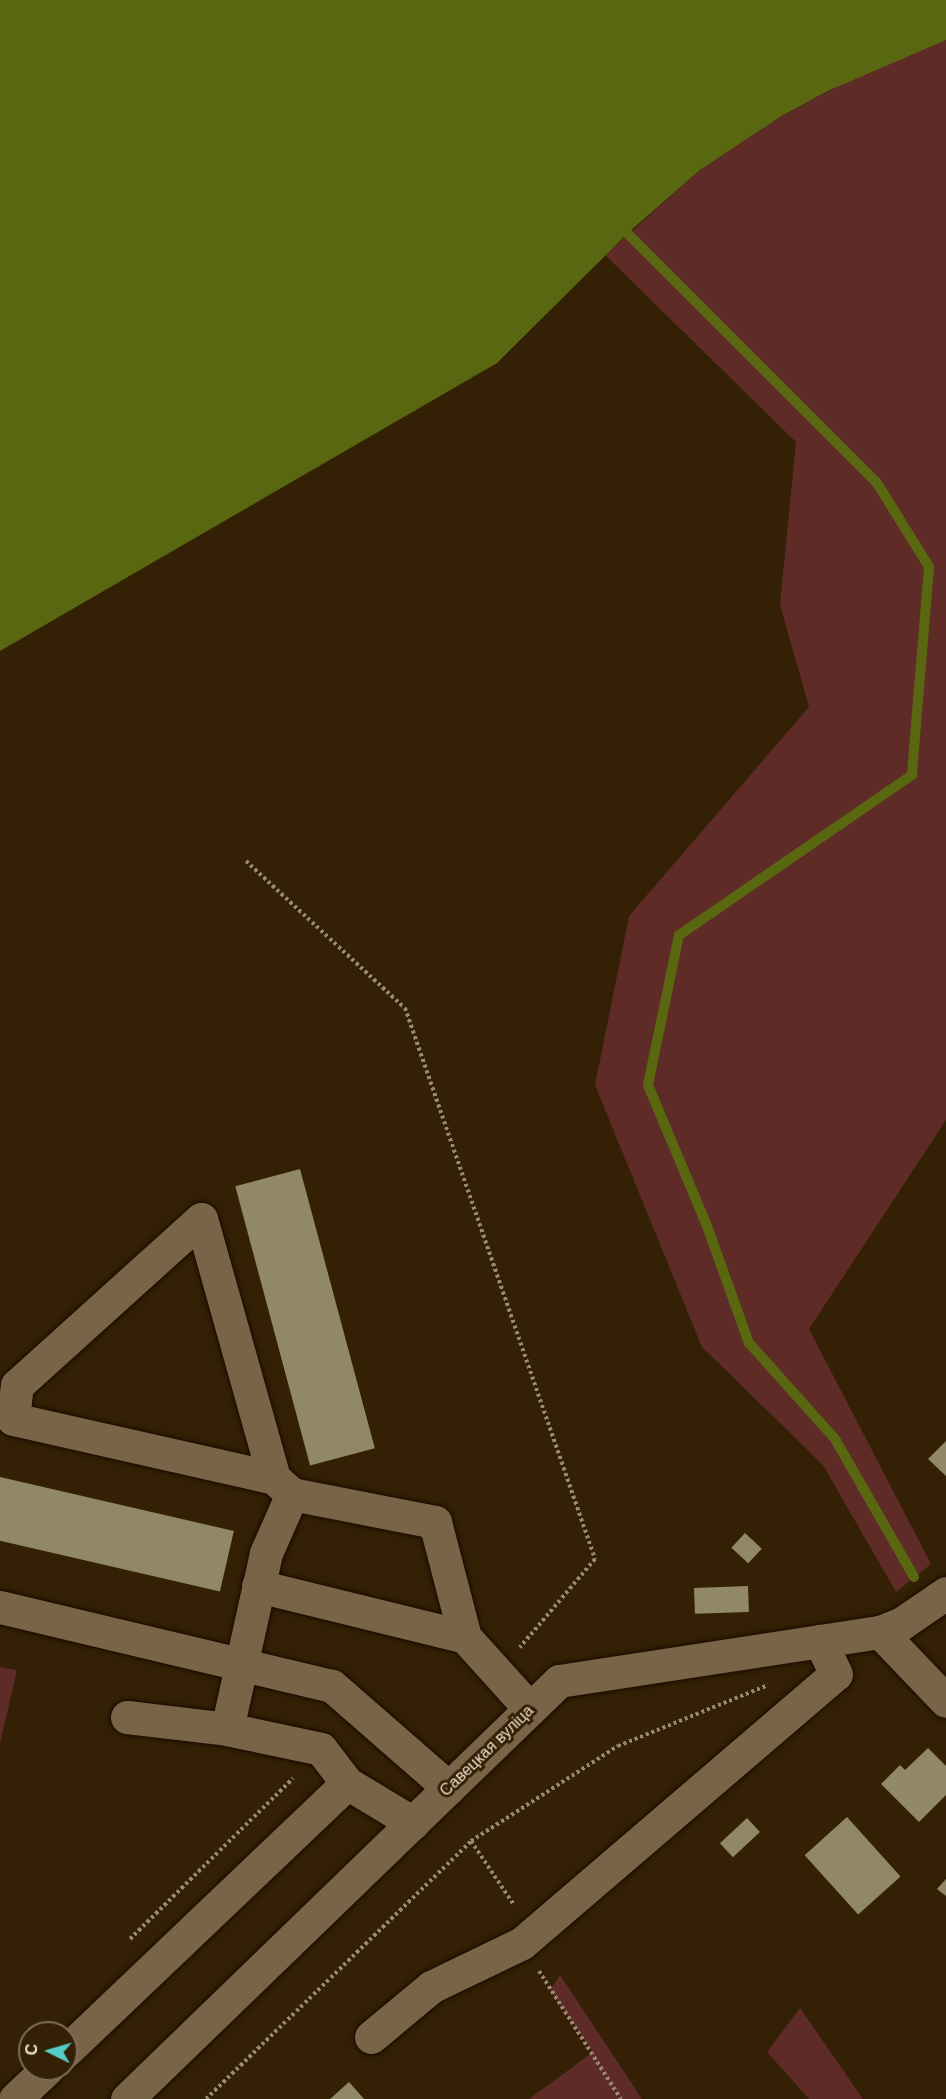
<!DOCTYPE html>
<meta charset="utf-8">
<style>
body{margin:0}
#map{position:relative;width:946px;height:2099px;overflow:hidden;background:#342105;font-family:"DM Sans",sans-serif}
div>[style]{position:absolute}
.green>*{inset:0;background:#5e2b27}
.water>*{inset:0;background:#596810}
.stream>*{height:10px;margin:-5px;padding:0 5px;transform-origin:5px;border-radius:5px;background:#596810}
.building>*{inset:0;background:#918866;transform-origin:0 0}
.path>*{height:4px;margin-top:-2px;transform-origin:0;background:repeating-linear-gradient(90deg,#998974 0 3px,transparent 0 6px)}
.roads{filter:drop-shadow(0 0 2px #190b00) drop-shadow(0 0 2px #190b00)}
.minor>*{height:33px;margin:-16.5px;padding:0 16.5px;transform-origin:16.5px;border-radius:16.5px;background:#7a6448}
span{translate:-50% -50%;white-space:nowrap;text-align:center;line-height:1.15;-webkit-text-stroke:6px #342105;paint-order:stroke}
.street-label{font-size:16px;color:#ecdfd0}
.north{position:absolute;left:18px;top:2021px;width:60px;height:60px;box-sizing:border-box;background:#342105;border:2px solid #7e6d56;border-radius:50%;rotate:275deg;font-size:16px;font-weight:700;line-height:24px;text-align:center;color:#ecdfd0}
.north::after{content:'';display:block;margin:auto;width:21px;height:27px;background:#54cdc7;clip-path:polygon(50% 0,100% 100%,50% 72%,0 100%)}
</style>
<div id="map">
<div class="green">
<i style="clip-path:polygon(946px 40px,946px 1120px,809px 1329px,931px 1564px,896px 1592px,823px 1465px,702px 1347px,595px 1085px,629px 916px,809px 707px,780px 605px,796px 442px,605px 255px,700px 170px,783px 115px,872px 69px)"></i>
<i style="clip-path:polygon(0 1667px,17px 1670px,0 1744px)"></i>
<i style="clip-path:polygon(560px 1975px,642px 2099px,529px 2099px,593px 2052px,550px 1990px)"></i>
<i style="clip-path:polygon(800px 2008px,863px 2099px,809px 2099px,767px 2052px)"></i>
</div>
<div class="water">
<i style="clip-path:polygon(0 0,946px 0,946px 40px,830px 90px,783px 115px,700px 170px,629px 232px,497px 363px,0 651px)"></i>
</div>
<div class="stream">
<i style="left:619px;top:225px;width:365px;rotate:45deg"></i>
<i style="left:877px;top:483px;width:99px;rotate:58.2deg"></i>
<i style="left:929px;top:567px;width:209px;rotate:94.7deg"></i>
<i style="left:912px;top:775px;width:283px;rotate:145.5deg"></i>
<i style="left:679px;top:935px;width:153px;rotate:101.7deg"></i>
<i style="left:648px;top:1085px;width:153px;rotate:67.3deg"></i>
<i style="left:707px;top:1226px;width:124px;rotate:70.3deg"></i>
<i style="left:749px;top:1343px;width:129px;rotate:48.1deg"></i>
<i style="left:835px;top:1439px;width:159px;rotate:60.2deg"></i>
</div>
<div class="building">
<i style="left:300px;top:1169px;width:289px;height:67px;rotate:75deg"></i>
<i style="clip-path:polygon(946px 1441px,946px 1476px,928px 1459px)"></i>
<i style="left:0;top:1477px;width:240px;height:62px;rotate:13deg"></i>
<i style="left:745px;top:1533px;width:23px;height:20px;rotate:43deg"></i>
<i style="left:748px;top:1586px;width:26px;height:54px;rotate:88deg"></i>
<i style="clip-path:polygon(928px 1748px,946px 1766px,946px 1795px,919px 1822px,881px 1784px,900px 1765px,905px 1770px)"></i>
<i style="left:847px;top:1817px;width:80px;height:57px;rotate:48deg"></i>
<i style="left:747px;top:1818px;width:19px;height:37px;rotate:47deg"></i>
<i style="clip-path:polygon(946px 1879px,946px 1896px,937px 1889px)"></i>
<i style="clip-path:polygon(349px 2082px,364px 2099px,330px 2099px)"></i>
</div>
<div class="path">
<i style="left:246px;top:861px;width:217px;rotate:42.8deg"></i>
<i style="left:405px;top:1008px;width:583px;rotate:70.97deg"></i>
<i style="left:595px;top:1559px;width:116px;rotate:130.4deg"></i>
<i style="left:471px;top:1841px;width:77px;rotate:56.1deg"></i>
<i style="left:130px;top:1939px;width:229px;rotate:-44.6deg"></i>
<i style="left:539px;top:1971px;width:152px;rotate:57.4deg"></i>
<i style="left:206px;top:2099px;width:370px;rotate:-44.2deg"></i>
<i style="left:471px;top:1841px;width:175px;rotate:-32.9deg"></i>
<i style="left:618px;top:1746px;width:162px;rotate:-22.1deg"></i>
</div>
<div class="roads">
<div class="minor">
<i style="left:274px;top:1478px;width:269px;rotate:-105.7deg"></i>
<i style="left:201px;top:1219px;width:248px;rotate:137.9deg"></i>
<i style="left:17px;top:1385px;width:34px;rotate:97deg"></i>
<i style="left:13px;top:1419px;width:268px;rotate:12.7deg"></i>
<i style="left:274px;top:1478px;width:24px;rotate:42deg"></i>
<i style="left:258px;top:1586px;width:213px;rotate:13.8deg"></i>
<i style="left:0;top:1607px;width:341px;rotate:13.4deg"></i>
<i style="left:332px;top:1686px;width:155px;rotate:41.1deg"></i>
<i style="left:880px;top:1632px;width:95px;rotate:46.3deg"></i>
<i style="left:127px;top:1717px;width:101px;rotate:6.8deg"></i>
<i style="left:227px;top:1729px;width:96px;rotate:12deg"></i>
<i style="left:321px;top:1749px;width:43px;rotate:52.6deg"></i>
<i style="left:227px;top:1729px;width:180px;rotate:-77.5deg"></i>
<i style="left:266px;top:1553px;width:64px;rotate:-66.2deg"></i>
<i style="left:292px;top:1494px;width:146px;rotate:11.1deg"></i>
<i style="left:435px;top:1522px;width:119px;rotate:75.4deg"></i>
<i style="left:465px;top:1637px;width:97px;rotate:47.9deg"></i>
<i style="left:371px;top:2037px;width:78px;rotate:-39.8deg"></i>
<i style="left:431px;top:1987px;width:101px;rotate:-25.8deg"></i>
<i style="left:522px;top:1943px;width:413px;rotate:-40.6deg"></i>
<i style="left:836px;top:1674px;width:37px;rotate:-116deg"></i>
<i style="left:66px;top:2051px;width:388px;rotate:-43.6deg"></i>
<i style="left:347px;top:1783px;width:77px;rotate:31.2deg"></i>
<i style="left:15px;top:2099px;width:44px;rotate:-43.2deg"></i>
<i style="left:127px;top:2099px;width:601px;rotate:-44.06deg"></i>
<i style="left:559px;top:1681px;width:325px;rotate:-8.7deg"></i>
<i style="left:880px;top:1632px;width:24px;rotate:-22deg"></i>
<i style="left:902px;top:1623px;width:53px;rotate:-34.3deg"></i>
</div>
</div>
<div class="street-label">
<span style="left:487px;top:1751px;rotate:-44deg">Савецкая вуліца</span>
</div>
<div class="north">С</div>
</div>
